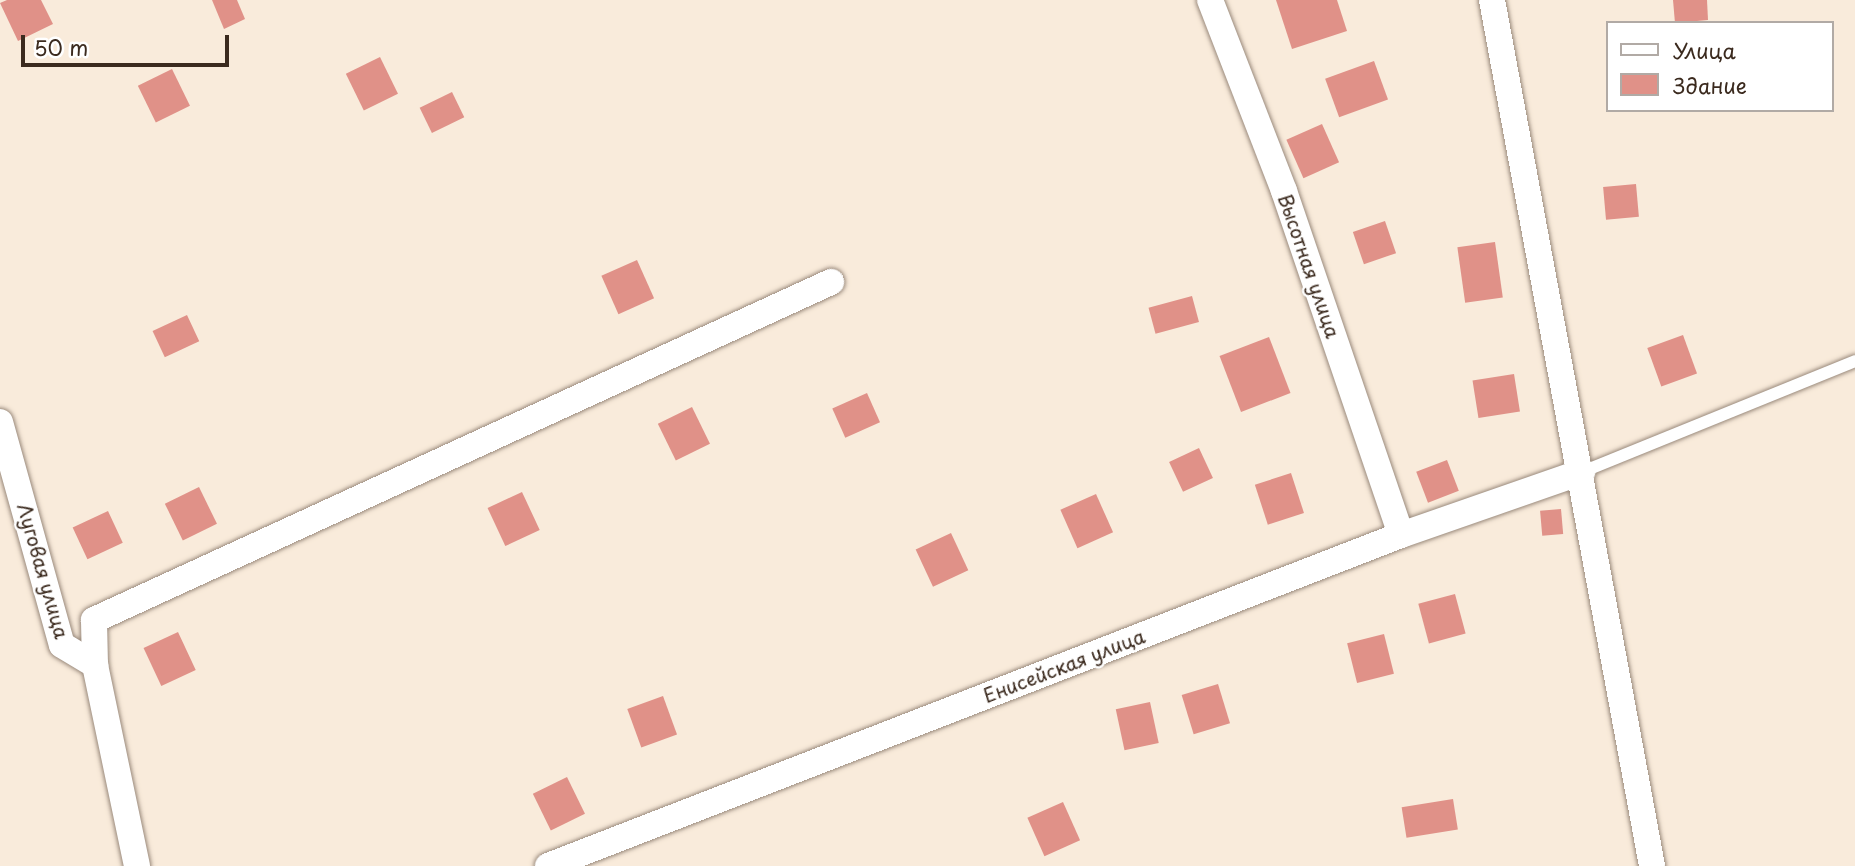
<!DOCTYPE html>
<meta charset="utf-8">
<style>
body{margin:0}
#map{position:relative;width:1855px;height:866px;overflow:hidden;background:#f9ebdb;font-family:"Playpen Sans",sans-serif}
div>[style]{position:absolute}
.building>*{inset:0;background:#e09188;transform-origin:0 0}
.roads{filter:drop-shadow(0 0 2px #9a8a7c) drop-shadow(0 0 2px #9a8a7c)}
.service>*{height:12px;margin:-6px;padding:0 6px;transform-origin:6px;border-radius:6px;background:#fff}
.minor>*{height:26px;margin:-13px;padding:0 13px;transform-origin:13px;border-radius:13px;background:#fff}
span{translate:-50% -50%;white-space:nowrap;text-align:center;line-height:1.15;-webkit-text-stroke:5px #fff;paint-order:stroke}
.street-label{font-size:19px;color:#3b2a1e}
.legend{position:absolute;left:1606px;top:21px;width:228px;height:91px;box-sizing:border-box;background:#fff;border:2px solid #b1aaa5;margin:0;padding:9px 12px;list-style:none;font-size:21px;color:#3b2a1e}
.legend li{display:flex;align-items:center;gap:14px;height:35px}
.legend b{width:35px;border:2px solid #b1aaa5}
.scale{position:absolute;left:21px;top:35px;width:208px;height:32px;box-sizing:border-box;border:4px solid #3b2a1e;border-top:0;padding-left:9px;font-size:21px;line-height:24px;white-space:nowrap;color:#3b2a1e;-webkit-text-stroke:5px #fff;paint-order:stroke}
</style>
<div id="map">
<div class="building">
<i style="clip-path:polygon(7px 0,41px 0,53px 24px,18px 41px,0 3px)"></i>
<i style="clip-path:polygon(212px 0,237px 0,245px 19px,224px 29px)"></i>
<i style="clip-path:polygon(1276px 0,1337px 0,1347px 31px,1292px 49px)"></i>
<i style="clip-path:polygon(1673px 0,1707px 0,1708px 20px,1675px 23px)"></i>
<i style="left:380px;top:57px;width:41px;height:38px;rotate:64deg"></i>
<i style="left:1374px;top:61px;width:41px;height:52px;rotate:70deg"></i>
<i style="left:172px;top:69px;width:41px;height:38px;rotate:64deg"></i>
<i style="left:452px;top:92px;width:28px;height:36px;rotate:64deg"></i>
<i style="left:1322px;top:124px;width:42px;height:39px;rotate:66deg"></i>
<i style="left:1636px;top:184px;width:33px;height:33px;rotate:85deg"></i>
<i style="left:1385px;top:221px;width:34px;height:34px;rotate:71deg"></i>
<i style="left:1495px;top:242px;width:56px;height:38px;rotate:82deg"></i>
<i style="left:637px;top:260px;width:42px;height:39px;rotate:66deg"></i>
<i style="left:1192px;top:296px;width:27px;height:45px;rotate:75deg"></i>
<i style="left:187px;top:315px;width:29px;height:38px;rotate:65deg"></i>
<i style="left:1683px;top:335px;width:41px;height:38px;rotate:70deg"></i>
<i style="left:1269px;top:337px;width:60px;height:53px;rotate:69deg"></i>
<i style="left:1514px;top:374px;width:38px;height:42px;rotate:81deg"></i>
<i style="left:867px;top:393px;width:32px;height:38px;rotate:66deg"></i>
<i style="left:692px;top:407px;width:41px;height:38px;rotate:64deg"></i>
<i style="left:1199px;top:448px;width:33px;height:33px;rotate:65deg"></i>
<i style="left:1447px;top:460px;width:33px;height:33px;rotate:69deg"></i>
<i style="left:1291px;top:473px;width:42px;height:38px;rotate:72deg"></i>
<i style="left:199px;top:487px;width:41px;height:38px;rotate:64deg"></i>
<i style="left:522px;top:492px;width:42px;height:38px;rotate:65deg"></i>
<i style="left:1096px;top:494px;width:42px;height:39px;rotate:66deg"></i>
<i style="left:1561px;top:509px;width:25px;height:21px;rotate:85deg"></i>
<i style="left:108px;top:511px;width:35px;height:39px;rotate:65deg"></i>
<i style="left:951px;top:533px;width:41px;height:39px;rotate:65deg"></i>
<i style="left:1455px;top:594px;width:41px;height:38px;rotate:75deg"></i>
<i style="left:178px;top:632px;width:42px;height:38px;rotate:65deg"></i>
<i style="left:1384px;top:634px;width:41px;height:38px;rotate:76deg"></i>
<i style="left:1218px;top:684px;width:41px;height:38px;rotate:73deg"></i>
<i style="left:663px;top:696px;width:41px;height:38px;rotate:70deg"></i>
<i style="left:1150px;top:702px;width:42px;height:35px;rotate:78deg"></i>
<i style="left:567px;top:777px;width:41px;height:38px;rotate:64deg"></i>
<i style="left:1453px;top:799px;width:31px;height:52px;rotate:81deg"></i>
<i style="left:1063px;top:802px;width:42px;height:39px;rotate:66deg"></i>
</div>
<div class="roads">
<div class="service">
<i style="left:1582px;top:472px;width:295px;rotate:-22.1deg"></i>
</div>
<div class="minor">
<i style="left:1210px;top:0;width:205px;rotate:68.8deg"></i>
<i style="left:1284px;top:191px;width:363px;rotate:71.2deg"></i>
<i style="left:1492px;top:0;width:881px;rotate:79.53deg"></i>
<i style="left:0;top:422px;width:231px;rotate:74.5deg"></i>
<i style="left:62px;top:645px;width:39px;rotate:31deg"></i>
<i style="left:137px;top:866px;width:205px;rotate:-101.8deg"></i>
<i style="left:95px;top:665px;width:45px;rotate:-91.3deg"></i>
<i style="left:94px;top:620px;width:811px;rotate:-24.64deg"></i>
<i style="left:548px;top:866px;width:915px;rotate:-21.21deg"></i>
<i style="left:1401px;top:535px;width:192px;rotate:-19.2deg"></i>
</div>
</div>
<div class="street-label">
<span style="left:1309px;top:266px;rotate:71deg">Высотная улица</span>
<span style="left:43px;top:571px;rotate:74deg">Луговая улица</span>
<span style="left:1064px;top:666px;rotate:-21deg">Енисейская улица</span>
</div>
<ul class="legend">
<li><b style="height:9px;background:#fff"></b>Улица</li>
<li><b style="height:19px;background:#e09188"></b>Здание</li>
</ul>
<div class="scale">50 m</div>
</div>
